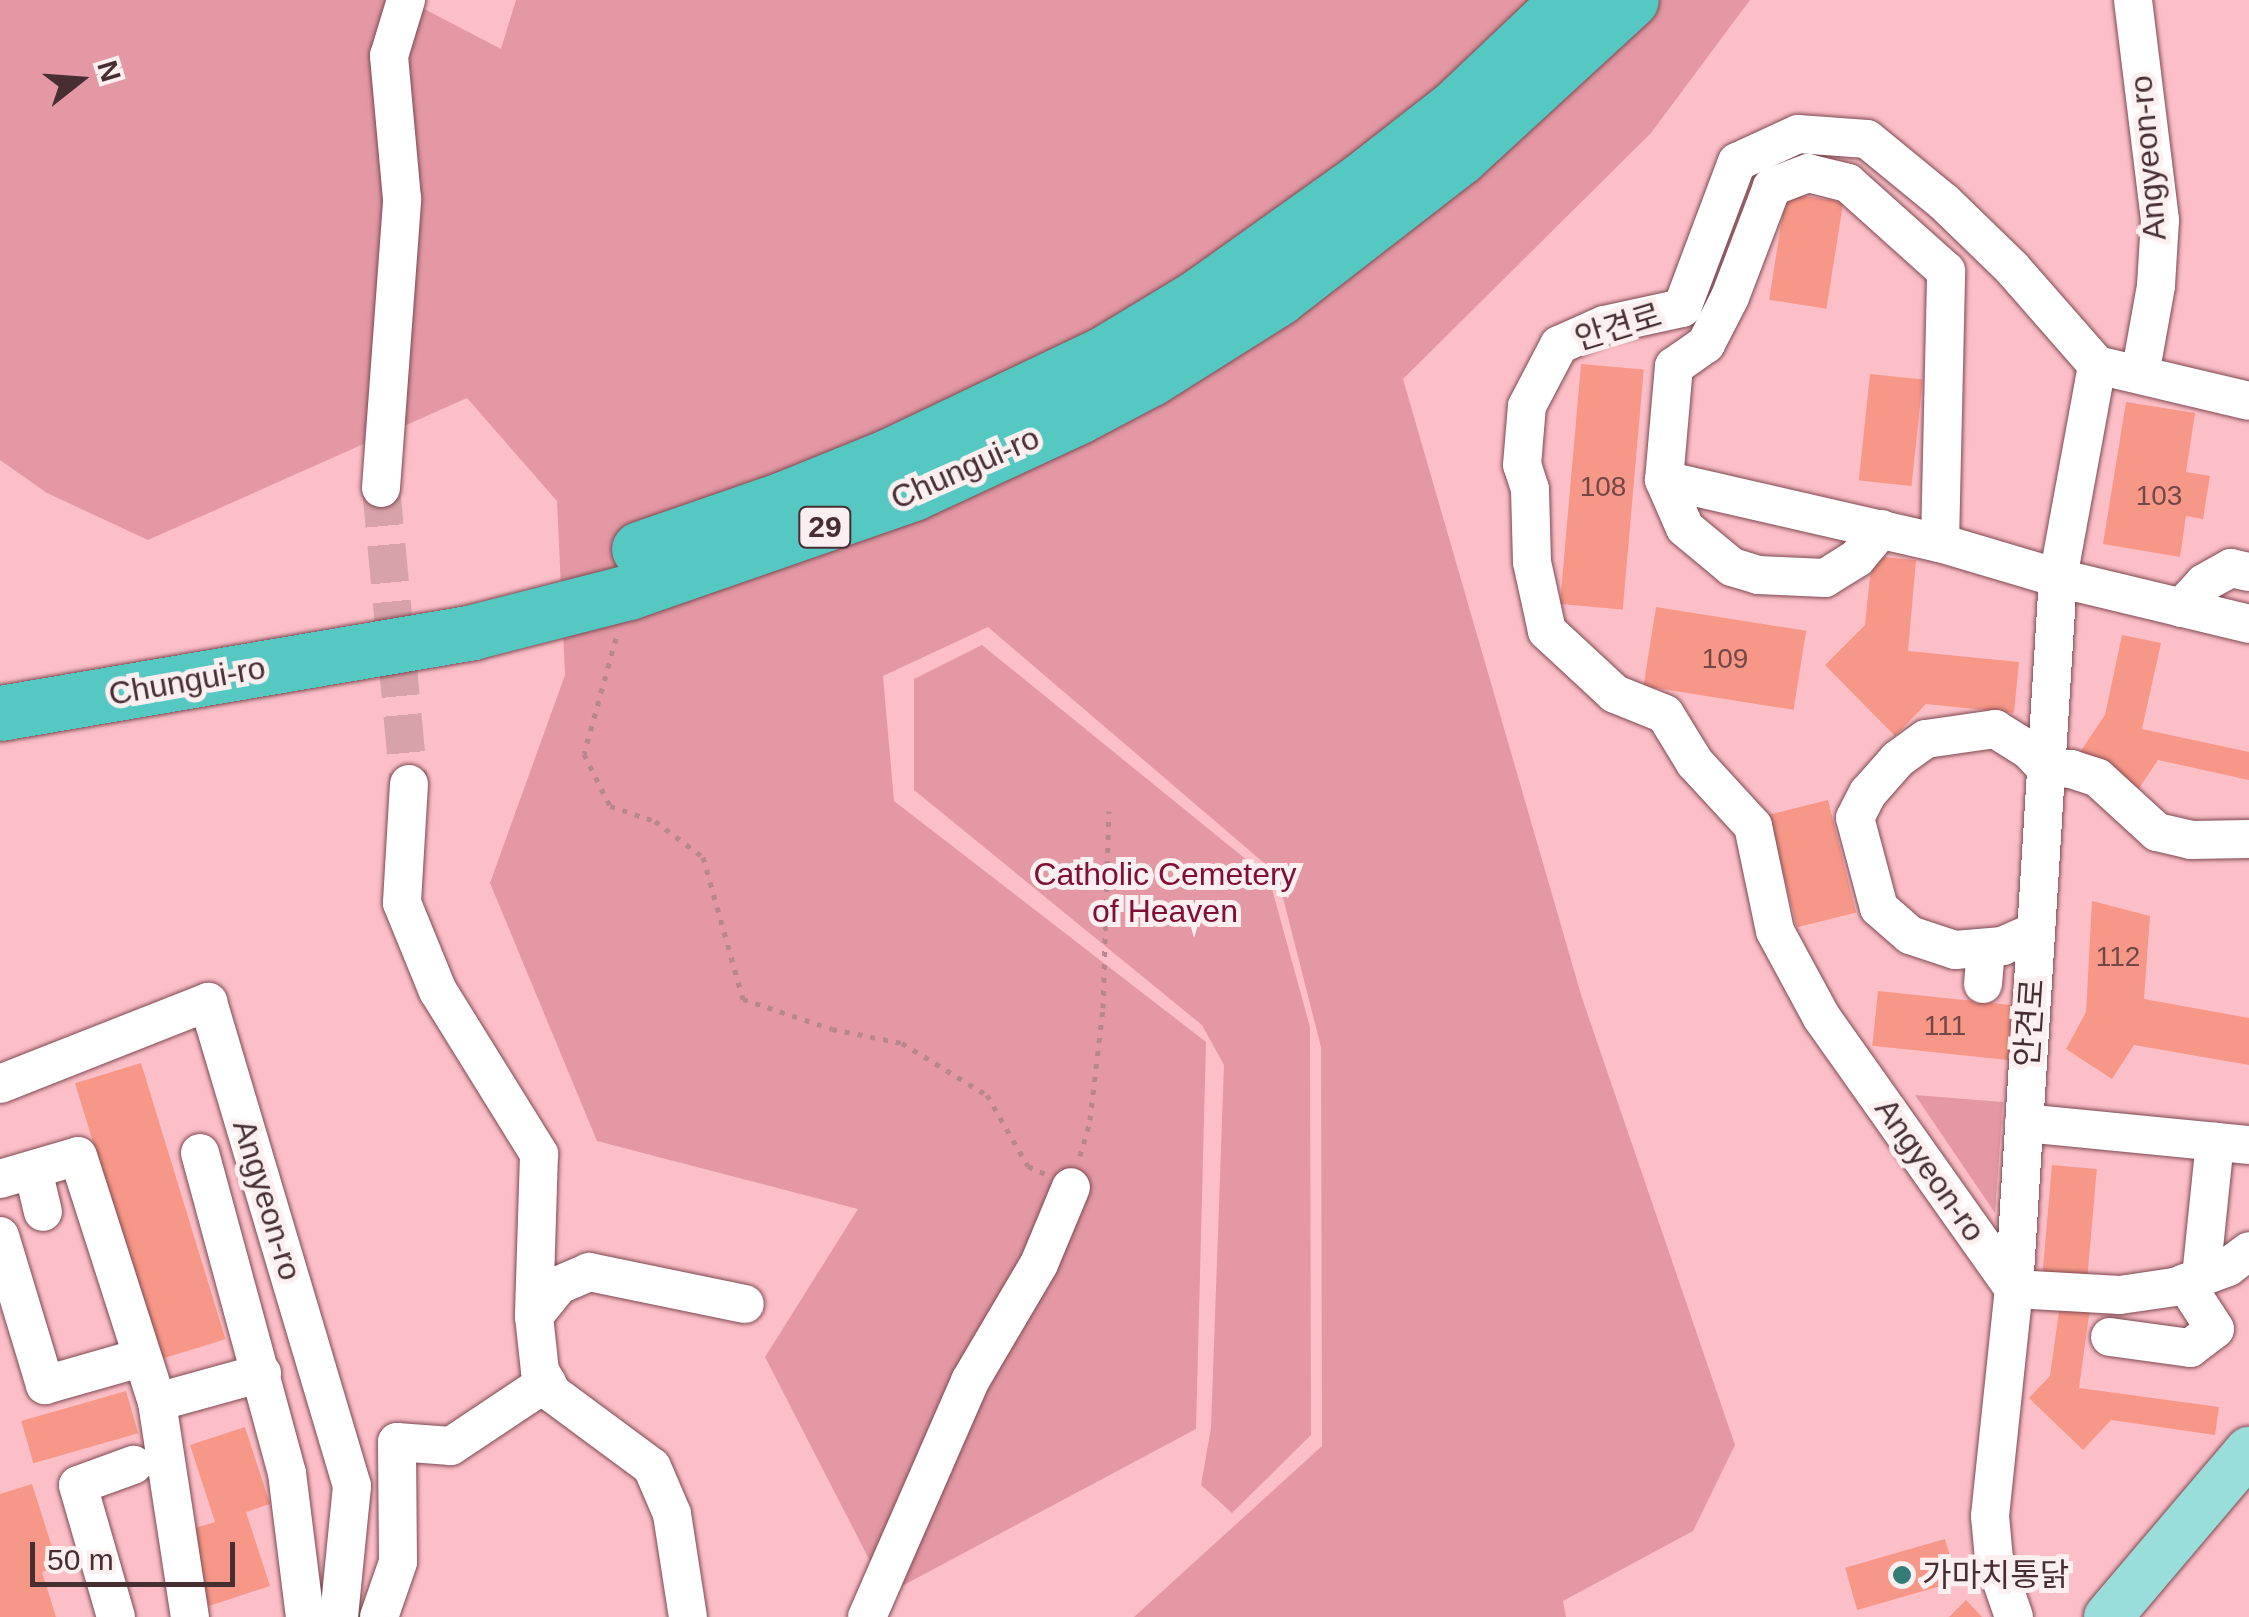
<!DOCTYPE html>
<meta charset="utf-8">
<style>
body{margin:0}
#map{position:relative;width:2249px;height:1617px;overflow:hidden;background:#fdbfc7;font-family:Helvetica,"Noto Sans KR",sans-serif}
div>[style]{position:absolute}
.green>*{inset:0;background:#e398a3}
.building>*{inset:0;background:#f79787;transform-origin:0 0}
.minor-tunnel>*{height:38px;margin-top:-19px;transform-origin:0;background:repeating-linear-gradient(90deg,#d8a2a9 0 38px,transparent 0 57px)}
.path>*{height:5px;margin-top:-2.5px;transform-origin:0;background:repeating-linear-gradient(90deg,#b7878d 0 5px,transparent 0 13px)}
.roads{filter:drop-shadow(0 0 2px #7d4951) drop-shadow(0 0 2px #7d4951)}
.minor>*{height:38px;margin:-19px;padding:0 19px;transform-origin:19px;border-radius:19px;background:#fff}
.major>*{height:48px;margin:-24px;padding:0 24px;transform-origin:24px;border-radius:24px;background:#99deda}
.highway>*{height:55px;margin:-27.5px;padding:0 27.5px;transform-origin:27.5px;border-radius:27.5px;background:#55c8c1}
.dots>*{width:28px;height:28px;translate:-50% -50%;box-sizing:border-box;border:5px solid #fceff0;border-radius:50%}
span{translate:-50% -50%;white-space:nowrap;text-align:center;line-height:1.15;-webkit-text-stroke:10px #fceff0;paint-order:stroke}
.number-label{font-size:28px;color:#724846}
.number-label span{-webkit-text-stroke-width:0}
.shield-label span{padding:2px 8px;background:#fceff0;border:2px solid;border-radius:8px;-webkit-text-stroke-width:0}
.shield-label{font-size:30px;color:#462e31;font-weight:700}
.street-label{font-size:32px;color:#462e31}
.park-label{font-size:32px;color:#830e33}
.poi-label{font-size:32px;color:#462e31}
.left{translate:0 -50%;text-align:left}
.north{position:absolute;left:30px;top:30px;width:100px;height:100px;-webkit-text-stroke:8px #fceff0;paint-order:stroke;rotate:73deg;font-size:28px;font-weight:700;line-height:40px;text-align:center;color:#462e31}
.north::after{content:'';display:block;margin:auto;width:35px;height:45px;background:#462e31;clip-path:polygon(50% 0,100% 100%,50% 72%,0 100%)}
.scale{position:absolute;left:30px;top:1542px;width:205px;height:45px;box-sizing:border-box;border:5px solid #462e31;border-top:0;padding-left:12px;font-size:30px;line-height:35px;white-space:nowrap;color:#462e31;-webkit-text-stroke:8px #fceff0;paint-order:stroke}
</style>
<div id="map">
<div class="green">
<i style="clip-path:polygon(0 0,407px 0,501px 49px,516px 0,1750px 0,1651px 133px,1403px 379px,1582px 998px,1735px 1445px,1693px 1531px,1563px 1601px,1566px 1617px,1134px 1617px,1322px 1446px,1321px 1047px,1277px 874px,988px 627px,883px 676px,894px 801px,1206px 1042px,1196px 1429px,887px 1594px,765px 1357px,858px 1209px,597px 1141px,490px 883px,565px 675px,557px 501px,467px 398px,148px 540px,47px 493px,0 460px)"></i>
<i style="clip-path:polygon(982px 645px,1269px 878px,1310px 1027px,1311px 1435px,1232px 1513px,1201px 1485px,1211px 1428px,1224px 1065px,1202px 1025px,914px 790px,914px 679px)"></i>
<i style="clip-path:polygon(1915px 1095px,2003px 1102px,1995px 1213px)"></i>
</div>
<div class="building">
<i style="left:1786px;top:193px;width:58px;height:108px;rotate:9deg"></i>
<i style="left:1581px;top:364px;width:63px;height:241px;rotate:5deg"></i>
<i style="left:1870px;top:374px;width:53px;height:107px;rotate:6deg"></i>
<i style="clip-path:polygon(2126px 402px,2195px 413px,2186px 472px,2210px 476px,2203px 519px,2186px 516px,2180px 557px,2103px 544px)"></i>
<i style="clip-path:polygon(1872px 556px,1916px 560px,1908px 651px,2019px 662px,2014px 713px,1926px 704px,1895px 736px,1825px 665px,1865px 625px)"></i>
<i style="left:1656px;top:607px;width:152px;height:80px;rotate:9deg"></i>
<i style="clip-path:polygon(2122px 635px,2161px 643px,2142px 729px,2249px 752px,2249px 780px,2158px 760px,2135px 794px,2078px 755px,2105px 715px)"></i>
<i style="left:1828px;top:800px;width:116px;height:61px;rotate:76deg"></i>
<i style="clip-path:polygon(2092px 901px,2150px 916px,2144px 999px,2249px 1018px,2249px 1065px,2134px 1045px,2112px 1079px,2066px 1049px,2086px 1012px)"></i>
<i style="left:1878px;top:991px;width:141px;height:55px;rotate:6deg"></i>
<i style="left:141px;top:1063px;width:289px;height:69px;rotate:73deg"></i>
<i style="left:2052px;top:1165px;width:45px;height:118px;rotate:5deg"></i>
<i style="clip-path:polygon(2060px 1304px,2090px 1308px,2079px 1388px,2219px 1407px,2215px 1435px,2111px 1420px,2083px 1450px,2029px 1398px,2050px 1376px)"></i>
<i style="left:126px;top:1391px;width:44px;height:109px;rotate:74deg"></i>
<i style="clip-path:polygon(245px 1427px,270px 1504px,246px 1512px,270px 1586px,209px 1606px,185px 1531px,215px 1522px,190px 1445px)"></i>
<i style="clip-path:polygon(32px 1484px,58px 1566px,42px 1572px,56px 1617px,0 1617px,0 1494px)"></i>
<i style="left:1945px;top:1539px;width:44px;height:104px;rotate:74deg"></i>
<i style="clip-path:polygon(1966px 1600px,1982px 1617px,1949px 1617px)"></i>
</div>
<div class="minor-tunnel">
<i style="left:381px;top:488px;width:297px;rotate:84.6deg"></i>
</div>
<div class="path">
<i style="left:616px;top:638px;width:120px;rotate:105.4deg"></i>
<i style="left:584px;top:754px;width:58px;rotate:63.4deg"></i>
<i style="left:610px;top:806px;width:47px;rotate:18.4deg"></i>
<i style="left:655px;top:821px;width:60px;rotate:36.9deg"></i>
<i style="left:703px;top:857px;width:148px;rotate:74.3deg"></i>
<i style="left:743px;top:999px;width:94px;rotate:18.6deg"></i>
<i style="left:832px;top:1029px;width:71px;rotate:11.3deg"></i>
<i style="left:902px;top:1043px;width:100px;rotate:31.5deg"></i>
<i style="left:987px;top:1095px;width:82px;rotate:60deg"></i>
<i style="left:1028px;top:1166px;width:19px;rotate:25deg"></i>
<i style="left:1080px;top:1156px;width:37px;rotate:-74deg"></i>
<i style="left:1090px;top:1120px;width:113px;rotate:-83.4deg"></i>
<i style="left:1103px;top:1008px;width:197px;rotate:-88.3deg"></i>
</div>
<div class="roads">
<div class="minor">
<i style="left:2133px;top:0;width:222px;rotate:83deg"></i>
<i style="left:2160px;top:220px;width:66px;rotate:93.5deg"></i>
<i style="left:2156px;top:286px;width:90px;rotate:100.2deg"></i>
<i style="left:1664px;top:480px;width:52px;rotate:66.4deg"></i>
<i style="left:1685px;top:528px;width:61px;rotate:39.7deg"></i>
<i style="left:1732px;top:567px;width:27px;rotate:17deg"></i>
<i style="left:1758px;top:575px;width:67px;rotate:2.6deg"></i>
<i style="left:1825px;top:578px;width:38px;rotate:-32deg"></i>
<i style="left:1857px;top:558px;width:38px;rotate:-50deg"></i>
<i style="left:381px;top:488px;width:290px;rotate:-85.8deg"></i>
<i style="left:402px;top:199px;width:144px;rotate:-95.2deg"></i>
<i style="left:389px;top:56px;width:59px;rotate:-73.1deg"></i>
<i style="left:1940px;top:543px;width:272px;rotate:-88.7deg"></i>
<i style="left:1946px;top:271px;width:132px;rotate:-138.1deg"></i>
<i style="left:1848px;top:183px;width:41px;rotate:-166deg"></i>
<i style="left:1808px;top:173px;width:39px;rotate:159deg"></i>
<i style="left:1772px;top:187px;width:118px;rotate:110.9deg"></i>
<i style="left:1730px;top:297px;width:53px;rotate:117.1deg"></i>
<i style="left:1706px;top:344px;width:39px;rotate:145deg"></i>
<i style="left:1674px;top:366px;width:114px;rotate:95deg"></i>
<i style="left:1664px;top:480px;width:283px;rotate:12.9deg"></i>
<i style="left:1940px;top:543px;width:123px;rotate:16.5deg"></i>
<i style="left:2058px;top:578px;width:196px;rotate:13.5deg"></i>
<i style="left:2181px;top:608px;width:34px;rotate:-47deg"></i>
<i style="left:2204px;top:583px;width:31px;rotate:-29deg"></i>
<i style="left:2231px;top:568px;width:18px;rotate:13deg"></i>
<i style="left:409px;top:784px;width:119px;rotate:93.4deg"></i>
<i style="left:402px;top:903px;width:95px;rotate:67.8deg"></i>
<i style="left:438px;top:991px;width:192px;rotate:58.2deg"></i>
<i style="left:539px;top:1154px;width:162px;rotate:91.8deg"></i>
<i style="left:534px;top:1316px;width:55px;rotate:83.8deg"></i>
<i style="left:540px;top:1371px;width:25px;rotate:61deg"></i>
<i style="left:552px;top:1393px;width:124px;rotate:36.5deg"></i>
<i style="left:652px;top:1467px;width:51px;rotate:66.9deg"></i>
<i style="left:672px;top:1514px;width:104px;rotate:81.2deg"></i>
<i style="left:2036px;top:931px;width:36px;rotate:156deg"></i>
<i style="left:2003px;top:946px;width:48px;rotate:175.2deg"></i>
<i style="left:1955px;top:950px;width:47px;rotate:-161.6deg"></i>
<i style="left:1910px;top:935px;width:41px;rotate:-138.9deg"></i>
<i style="left:1879px;top:908px;width:93px;rotate:-104.9deg"></i>
<i style="left:1855px;top:818px;width:28px;rotate:-63deg"></i>
<i style="left:1868px;top:793px;width:45px;rotate:-48.6deg"></i>
<i style="left:1898px;top:759px;width:34px;rotate:-36deg"></i>
<i style="left:1926px;top:739px;width:70px;rotate:-8.2deg"></i>
<i style="left:1995px;top:729px;width:40px;rotate:32deg"></i>
<i style="left:2029px;top:750px;width:25px;rotate:47deg"></i>
<i style="left:2046px;top:768px;width:25px;rotate:2deg"></i>
<i style="left:2071px;top:769px;width:28px;rotate:18deg"></i>
<i style="left:2098px;top:778px;width:80px;rotate:42.5deg"></i>
<i style="left:2157px;top:832px;width:35px;rotate:13deg"></i>
<i style="left:2191px;top:840px;width:58px;rotate:-1deg"></i>
<i style="left:1983px;top:984px;width:36px;rotate:-85deg"></i>
<i style="left:0;top:1084px;width:224px;rotate:-21.5deg"></i>
<i style="left:208px;top:1002px;width:505px;rotate:73.43deg"></i>
<i style="left:352px;top:1486px;width:132px;rotate:95.7deg"></i>
<i style="left:2024px;top:1123px;width:226px;rotate:5.6deg"></i>
<i style="left:200px;top:1153px;width:332px;rotate:74.8deg"></i>
<i style="left:287px;top:1473px;width:145px;rotate:82.9deg"></i>
<i style="left:33px;top:1170px;width:43px;rotate:76.6deg"></i>
<i style="left:0;top:1179px;width:81px;rotate:-16.4deg"></i>
<i style="left:78px;top:1156px;width:258px;rotate:72.2deg"></i>
<i style="left:157px;top:1402px;width:218px;rotate:81.3deg"></i>
<i style="left:0;top:1236px;width:156px;rotate:73.2deg"></i>
<i style="left:45px;top:1385px;width:99px;rotate:-15.9deg"></i>
<i style="left:2201px;top:1277px;width:136px;rotate:-84.1deg"></i>
<i style="left:2014px;top:1289px;width:332px;rotate:-125.3deg"></i>
<i style="left:1822px;top:1018px;width:99px;rotate:-118.4deg"></i>
<i style="left:1775px;top:931px;width:107px;rotate:-101.8deg"></i>
<i style="left:1753px;top:826px;width:86px;rotate:-132.6deg"></i>
<i style="left:1695px;top:763px;width:57px;rotate:-121.5deg"></i>
<i style="left:1665px;top:714px;width:54px;rotate:-158.2deg"></i>
<i style="left:1615px;top:694px;width:93px;rotate:-137.2deg"></i>
<i style="left:1547px;top:631px;width:71px;rotate:-102.3deg"></i>
<i style="left:1532px;top:562px;width:73px;rotate:-91.6deg"></i>
<i style="left:1530px;top:489px;width:25px;rotate:-108deg"></i>
<i style="left:1522px;top:465px;width:59px;rotate:-85.2deg"></i>
<i style="left:1527px;top:406px;width:69px;rotate:-62.3deg"></i>
<i style="left:1559px;top:345px;width:49px;rotate:-24deg"></i>
<i style="left:1604px;top:325px;width:80px;rotate:-12.3deg"></i>
<i style="left:1682px;top:308px;width:156px;rotate:-69.4deg"></i>
<i style="left:1737px;top:162px;width:67px;rotate:-24.7deg"></i>
<i style="left:1798px;top:134px;width:69px;rotate:4.1deg"></i>
<i style="left:1867px;top:139px;width:99px;rotate:39.3deg"></i>
<i style="left:1944px;top:202px;width:95px;rotate:44.1deg"></i>
<i style="left:2012px;top:268px;width:129px;rotate:48.8deg"></i>
<i style="left:2097px;top:365px;width:156px;rotate:13.3deg"></i>
<i style="left:2014px;top:1289px;width:106px;rotate:3.2deg"></i>
<i style="left:2120px;top:1295px;width:56px;rotate:-8.3deg"></i>
<i style="left:2175px;top:1287px;width:57px;rotate:-20.7deg"></i>
<i style="left:2228px;top:1267px;width:26px;rotate:-37deg"></i>
<i style="left:534px;top:1316px;width:40px;rotate:-51deg"></i>
<i style="left:559px;top:1285px;width:33px;rotate:-23deg"></i>
<i style="left:589px;top:1272px;width:159px;rotate:11.6deg"></i>
<i style="left:2110px;top:1337px;width:81px;rotate:7.8deg"></i>
<i style="left:2190px;top:1348px;width:31px;rotate:-37deg"></i>
<i style="left:2215px;top:1329px;width:55px;rotate:-123.1deg"></i>
<i style="left:157px;top:1402px;width:109px;rotate:-15.4deg"></i>
<i style="left:116px;top:1617px;width:137px;rotate:-106.1deg"></i>
<i style="left:78px;top:1485px;width:59px;rotate:-20deg"></i>
<i style="left:379px;top:1617px;width:58px;rotate:-70.9deg"></i>
<i style="left:398px;top:1562px;width:120px;rotate:-90.5deg"></i>
<i style="left:397px;top:1442px;width:54px;rotate:4.2deg"></i>
<i style="left:451px;top:1446px;width:115px;rotate:-33.7deg"></i>
<i style="left:867px;top:1617px;width:257px;rotate:-66.4deg"></i>
<i style="left:970px;top:1381px;width:136px;rotate:-59.5deg"></i>
<i style="left:1039px;top:1264px;width:83px;rotate:-67.4deg"></i>
<i style="left:2014px;top:1617px;width:61px;rotate:-109deg"></i>
<i style="left:1994px;top:1559px;width:43px;rotate:-95.3deg"></i>
<i style="left:1990px;top:1516px;width:228px;rotate:-84deg"></i>
<i style="left:2014px;top:1289px;width:712px;rotate:-86.46deg"></i>
<i style="left:2058px;top:578px;width:217px;rotate:-79.6deg"></i>
</div>
<div class="major">
<i style="left:2108px;top:1617px;width:218px;rotate:-49.7deg"></i>
</div>
<div class="highway">
<i style="left:639px;top:549px;width:152px;rotate:-19.1deg"></i>
<i style="left:783px;top:499px;width:112px;rotate:-22deg"></i>
<i style="left:887px;top:457px;width:242px;rotate:-25.5deg"></i>
<i style="left:1105px;top:353px;width:110px;rotate:-31.2deg"></i>
<i style="left:1199px;top:296px;width:201px;rotate:-35.5deg"></i>
<i style="left:1363px;top:179px;width:115px;rotate:-38deg"></i>
<i style="left:1454px;top:108px;width:157px;rotate:-43.5deg"></i>
<i style="left:0;top:713px;width:479px;rotate:-9.7deg"></i>
<i style="left:472px;top:632px;width:162px;rotate:-14.3deg"></i>
<i style="left:629px;top:592px;width:301px;rotate:-19.2deg"></i>
<i style="left:913px;top:493px;width:183px;rotate:-24.9deg"></i>
<i style="left:1079px;top:416px;width:81px;rotate:-27.8deg"></i>
<i style="left:1151px;top:378px;width:150px;rotate:-32.2deg"></i>
<i style="left:1278px;top:298px;width:230px;rotate:-37.8deg"></i>
<i style="left:1460px;top:157px;width:232px;rotate:-42.6deg"></i>
</div>
</div>
<div class="dots">
<i style="left:1902px;top:1575px;background:#337c78"></i>
</div>
<div class="number-label">
<span style="left:1603px;top:487px">108</span>
<span style="left:2159px;top:496px">103</span>
<span style="left:1725px;top:659px">109</span>
<span style="left:2118px;top:957px">112</span>
<span style="left:1945px;top:1026px">111</span>
</div>
<div class="shield-label">
<span style="left:825px;top:527px">29</span>
</div>
<div class="street-label">
<span style="left:2148px;top:158px;rotate:-95deg">Angyeon-ro</span>
<span style="left:1618px;top:327px;rotate:-17deg">안견로</span>
<span style="left:965px;top:468px;rotate:-24deg">Chungui-ro</span>
<span style="left:187px;top:681px;rotate:-10deg">Chungui-ro</span>
<span style="left:2030px;top:1023px;rotate:-86deg">안견로</span>
<span style="left:1930px;top:1170px;rotate:55deg">Angyeon-ro</span>
<span style="left:267px;top:1200px;rotate:73deg">Angyeon-ro</span>
</div>
<div class="park-label">
<span style="left:1165px;top:893px">Catholic Cemetery<br>of Heaven</span>
</div>
<div class="poi-label">
<span class="left" style="left:1922px;top:1575px">가마치통닭</span>
</div>
<div class="north">N</div>
<div class="scale">50 m</div>
</div>
